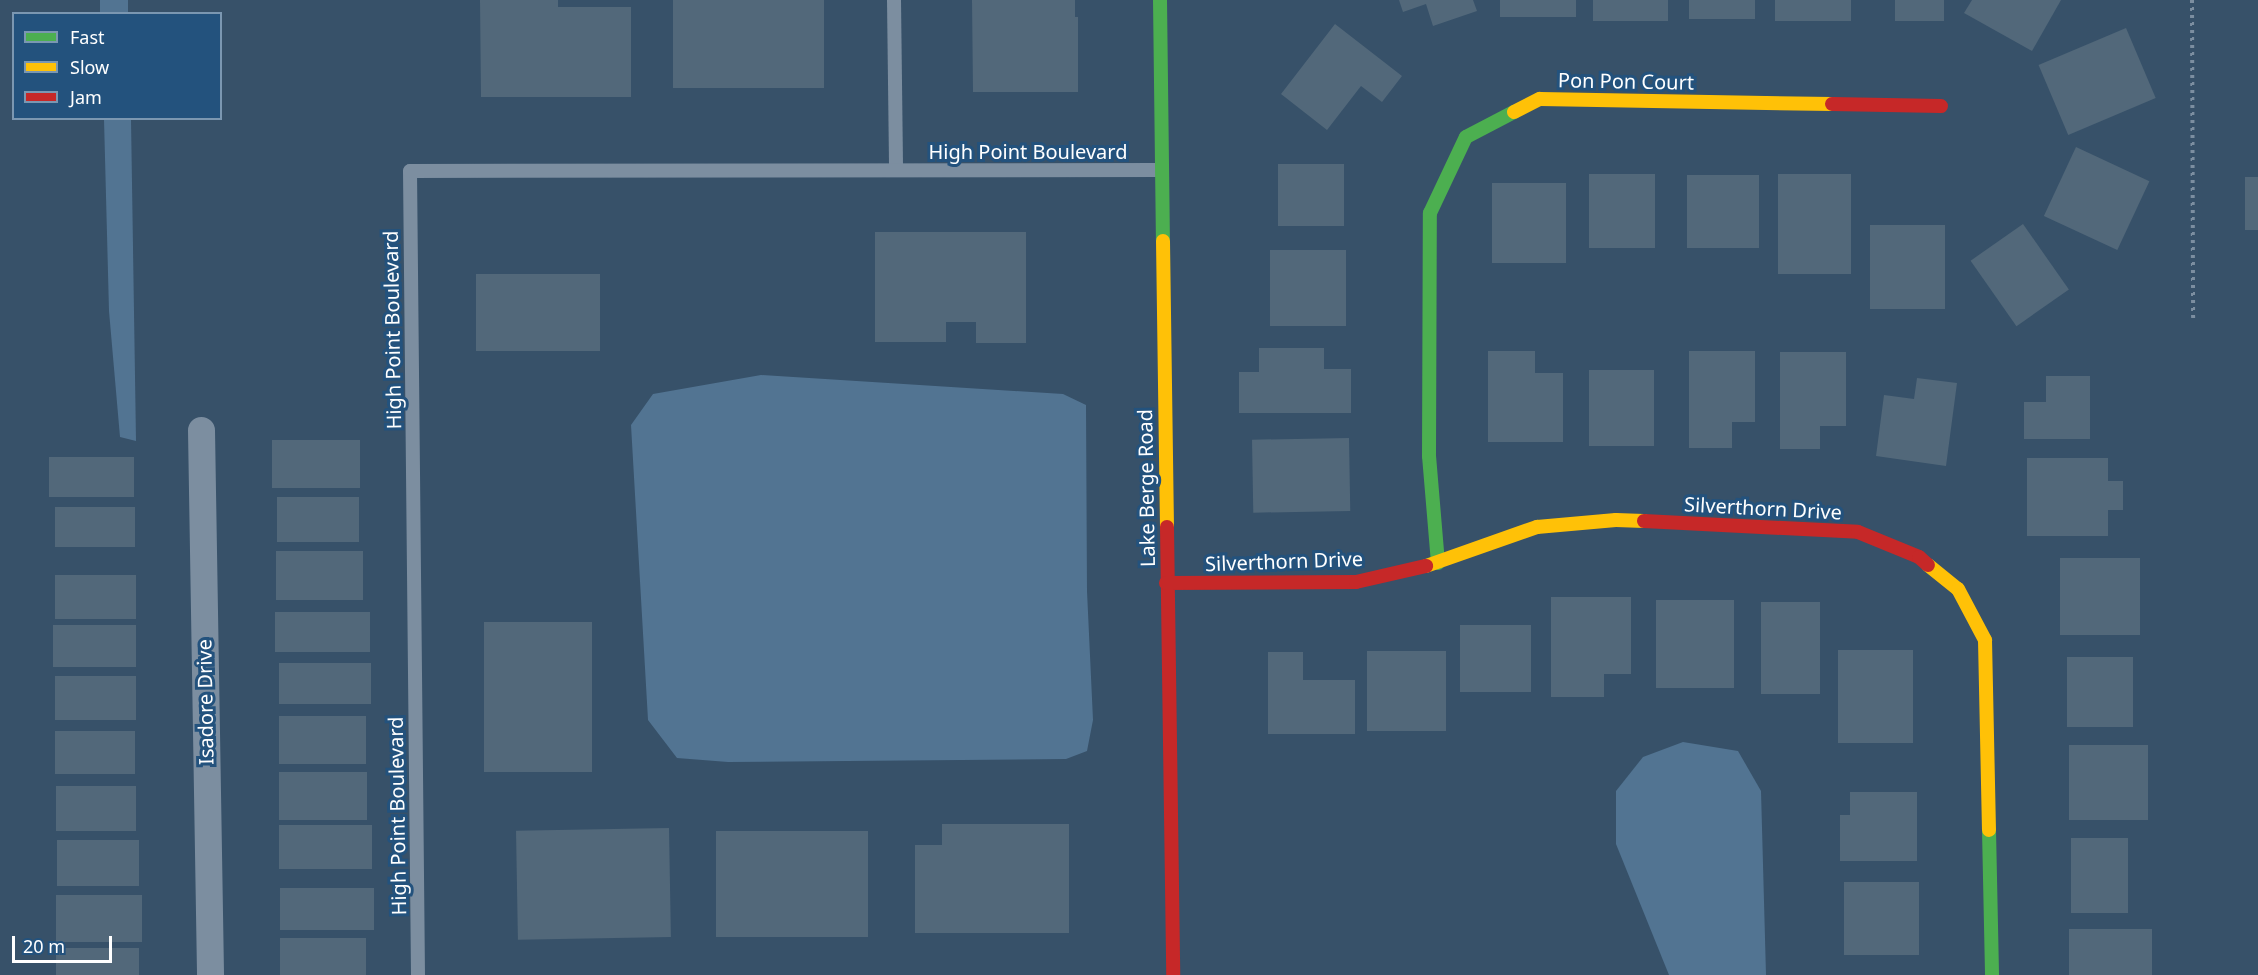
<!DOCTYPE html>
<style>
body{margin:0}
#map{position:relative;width:2258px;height:975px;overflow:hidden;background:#375169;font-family:"Noto Sans",sans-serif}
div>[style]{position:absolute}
.water>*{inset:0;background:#527492;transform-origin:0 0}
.building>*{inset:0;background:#52687a;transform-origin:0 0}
.path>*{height:4px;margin-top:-2px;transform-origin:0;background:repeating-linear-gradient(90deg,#7c8ea0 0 3px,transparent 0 7.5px)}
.lane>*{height:14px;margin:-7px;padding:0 7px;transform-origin:7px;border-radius:7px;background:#7c8ea0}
.street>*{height:27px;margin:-13.5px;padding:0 13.5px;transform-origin:13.5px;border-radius:13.5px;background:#7c8ea0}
.fast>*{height:14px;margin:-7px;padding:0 7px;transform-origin:7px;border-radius:7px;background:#4caf50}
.slow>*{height:14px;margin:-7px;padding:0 7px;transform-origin:7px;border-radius:7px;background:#ffc107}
.jam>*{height:14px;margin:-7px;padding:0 7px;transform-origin:7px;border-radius:7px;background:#c62828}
span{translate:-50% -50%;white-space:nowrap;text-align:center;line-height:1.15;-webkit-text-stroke:6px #23527d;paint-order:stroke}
.street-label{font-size:20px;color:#fff}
.legend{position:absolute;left:12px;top:12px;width:210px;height:108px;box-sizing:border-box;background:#23527d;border:2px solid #7b97b1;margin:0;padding:8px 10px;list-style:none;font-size:18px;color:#fff}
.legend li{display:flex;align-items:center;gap:12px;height:30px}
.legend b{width:30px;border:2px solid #7b97b1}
.scale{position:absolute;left:12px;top:936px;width:100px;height:27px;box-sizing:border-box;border:3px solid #fff;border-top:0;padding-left:8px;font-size:18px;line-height:21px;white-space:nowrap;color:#fff;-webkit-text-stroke:4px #23527d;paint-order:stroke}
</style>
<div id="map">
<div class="water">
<i style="left:100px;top:0;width:28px;height:13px"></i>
<i style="clip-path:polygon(104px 119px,131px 119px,136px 441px,120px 437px,109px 311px)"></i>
<i style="clip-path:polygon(761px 375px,1063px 394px,1086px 405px,1087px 591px,1093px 720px,1087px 751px,1066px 759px,728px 762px,677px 758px,648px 720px,631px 425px,653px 394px)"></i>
<i style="clip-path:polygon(1683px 742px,1738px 751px,1761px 791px,1766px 975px,1669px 975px,1616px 844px,1616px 791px,1643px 757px)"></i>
</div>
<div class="building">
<i style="clip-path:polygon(480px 0,558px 0,558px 7px,631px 7px,631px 97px,481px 97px)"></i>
<i style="left:673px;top:0;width:151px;height:88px"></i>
<i style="clip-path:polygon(972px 0,1075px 0,1075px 17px,1078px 17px,1078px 92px,973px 92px)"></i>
<i style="clip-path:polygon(1399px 0,1473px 0,1477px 11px,1433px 26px,1426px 4px,1403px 12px)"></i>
<i style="left:1500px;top:0;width:76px;height:17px"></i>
<i style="left:1593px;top:0;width:75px;height:21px"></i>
<i style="left:1689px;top:0;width:66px;height:19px"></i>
<i style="left:1775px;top:0;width:76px;height:21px"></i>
<i style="left:1895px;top:0;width:49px;height:21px"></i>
<i style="clip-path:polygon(1972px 0,2061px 0,2032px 51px,1964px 13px)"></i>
<i style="clip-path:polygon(1335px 24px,1402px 76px,1382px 102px,1361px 86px,1327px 130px,1281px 94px)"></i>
<i style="left:2126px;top:28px;width:76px;height:95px;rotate:67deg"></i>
<i style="left:2076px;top:147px;width:81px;height:76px;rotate:25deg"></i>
<i style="left:1278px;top:164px;width:66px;height:62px"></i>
<i style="left:1655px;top:174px;width:74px;height:66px;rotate:90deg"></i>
<i style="left:1778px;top:174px;width:73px;height:100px"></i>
<i style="left:1687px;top:175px;width:72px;height:73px"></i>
<i style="left:2245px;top:177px;width:13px;height:53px"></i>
<i style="left:1492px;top:183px;width:74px;height:80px"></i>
<i style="left:2023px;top:224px;width:80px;height:64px;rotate:55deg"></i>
<i style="left:1870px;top:225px;width:75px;height:84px"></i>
<i style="clip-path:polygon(875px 232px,1026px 232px,1026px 343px,976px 343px,976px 322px,946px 322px,946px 342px,875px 342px)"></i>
<i style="left:1270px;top:250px;width:76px;height:76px"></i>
<i style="left:476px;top:274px;width:124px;height:77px"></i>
<i style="clip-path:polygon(1259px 348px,1324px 348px,1324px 369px,1351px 369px,1351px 413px,1239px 413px,1239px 372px,1259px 372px)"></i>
<i style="clip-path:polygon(1488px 351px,1535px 351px,1535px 373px,1563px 373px,1563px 442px,1488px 442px)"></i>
<i style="clip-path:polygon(1689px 351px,1755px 351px,1755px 422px,1732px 422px,1732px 448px,1689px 448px)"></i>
<i style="clip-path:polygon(1780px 352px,1846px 352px,1846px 426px,1820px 426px,1820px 449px,1780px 449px)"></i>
<i style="left:1589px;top:370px;width:65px;height:76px"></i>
<i style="clip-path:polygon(2046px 376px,2090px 376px,2090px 439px,2024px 439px,2024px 402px,2046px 402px)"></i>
<i style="clip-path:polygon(1917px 378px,1957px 383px,1946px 466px,1876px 456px,1884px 395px,1914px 399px)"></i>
<i style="left:1349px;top:438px;width:73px;height:97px;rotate:89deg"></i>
<i style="left:272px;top:440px;width:88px;height:48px"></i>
<i style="left:49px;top:457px;width:85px;height:40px"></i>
<i style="clip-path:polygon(2027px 458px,2108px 458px,2108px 481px,2123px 481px,2123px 510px,2108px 510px,2108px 536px,2027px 536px)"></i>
<i style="left:359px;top:497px;width:45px;height:82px;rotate:90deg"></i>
<i style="left:55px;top:507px;width:80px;height:40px"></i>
<i style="left:276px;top:551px;width:87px;height:49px"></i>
<i style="left:2060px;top:558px;width:80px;height:77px"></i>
<i style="left:55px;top:575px;width:81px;height:44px"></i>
<i style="clip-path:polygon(1551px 597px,1631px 597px,1631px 674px,1604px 674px,1604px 697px,1551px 697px)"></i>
<i style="left:1656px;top:600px;width:78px;height:88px"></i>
<i style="left:1761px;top:602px;width:59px;height:92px"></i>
<i style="left:275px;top:612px;width:95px;height:40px"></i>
<i style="left:484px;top:622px;width:108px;height:150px"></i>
<i style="left:53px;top:625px;width:83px;height:42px"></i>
<i style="left:1460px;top:625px;width:71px;height:67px"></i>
<i style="left:1838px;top:650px;width:75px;height:93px"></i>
<i style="left:1367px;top:651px;width:79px;height:80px"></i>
<i style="clip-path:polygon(1268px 652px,1303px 652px,1303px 680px,1355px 680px,1355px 734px,1268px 734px)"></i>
<i style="left:2067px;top:657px;width:66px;height:70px"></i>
<i style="left:279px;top:663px;width:92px;height:41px"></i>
<i style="left:55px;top:676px;width:81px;height:44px"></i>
<i style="left:279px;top:716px;width:87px;height:48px"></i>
<i style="left:55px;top:731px;width:80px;height:43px"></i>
<i style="left:2069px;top:745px;width:79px;height:75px"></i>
<i style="left:279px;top:772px;width:88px;height:48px"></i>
<i style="left:56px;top:786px;width:80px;height:45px"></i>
<i style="clip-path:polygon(1850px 792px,1917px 792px,1917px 861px,1840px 861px,1840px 815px,1850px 815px)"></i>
<i style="clip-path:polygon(942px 824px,1069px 824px,1069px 933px,915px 933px,915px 845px,942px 845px)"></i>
<i style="left:279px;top:825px;width:93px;height:44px"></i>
<i style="left:669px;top:828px;width:109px;height:153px;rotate:89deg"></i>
<i style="left:716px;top:831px;width:152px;height:106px"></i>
<i style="left:2071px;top:838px;width:57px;height:75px"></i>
<i style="left:57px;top:840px;width:82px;height:46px"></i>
<i style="left:1844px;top:882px;width:75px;height:73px"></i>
<i style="left:280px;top:888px;width:94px;height:42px"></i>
<i style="left:56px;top:895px;width:86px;height:47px"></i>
<i style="left:2069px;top:929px;width:83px;height:46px"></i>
<i style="left:280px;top:938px;width:86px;height:37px"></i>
<i style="left:56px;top:948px;width:83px;height:27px"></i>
</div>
<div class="path">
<i style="left:2192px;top:0;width:319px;rotate:89.8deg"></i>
</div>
<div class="lane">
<i style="left:894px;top:0;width:170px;rotate:89.3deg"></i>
<i style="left:418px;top:975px;width:804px;rotate:-90.57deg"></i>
<i style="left:410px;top:171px;width:751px;rotate:-0.08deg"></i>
</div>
<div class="street">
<i style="left:201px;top:430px;width:545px;rotate:89.05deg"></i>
</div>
<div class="fast">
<i style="left:1160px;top:0;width:241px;rotate:89.3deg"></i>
<i style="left:1438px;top:563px;width:107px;rotate:-94.8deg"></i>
<i style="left:1429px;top:456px;width:243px;rotate:-89.8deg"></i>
<i style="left:1430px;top:213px;width:84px;rotate:-64.7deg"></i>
<i style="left:1466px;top:137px;width:54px;rotate:-27.5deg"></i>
<i style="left:1989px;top:830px;width:145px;rotate:88.8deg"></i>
</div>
<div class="slow">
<i style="left:1514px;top:112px;width:29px;rotate:-27deg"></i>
<i style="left:1540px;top:99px;width:292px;rotate:1deg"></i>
<i style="left:1163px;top:241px;width:286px;rotate:89.2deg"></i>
<i style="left:1928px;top:565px;width:38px;rotate:39deg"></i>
<i style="left:1958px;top:589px;width:58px;rotate:62.1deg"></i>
<i style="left:1985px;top:640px;width:190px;rotate:88.8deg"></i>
<i style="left:1426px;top:566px;width:118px;rotate:-19.4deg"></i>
<i style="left:1537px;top:527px;width:79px;rotate:-5.1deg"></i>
<i style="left:1616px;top:520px;width:28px;rotate:2deg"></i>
</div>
<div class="jam">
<i style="left:1832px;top:104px;width:109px;rotate:1.1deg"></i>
<i style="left:1644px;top:521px;width:214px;rotate:2.9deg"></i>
<i style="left:1858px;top:532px;width:66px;rotate:22.3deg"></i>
<i style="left:1919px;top:557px;width:12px;rotate:42deg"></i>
<i style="left:1167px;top:527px;width:448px;rotate:89.2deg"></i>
<i style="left:1166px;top:583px;width:190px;rotate:-0.3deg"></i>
<i style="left:1356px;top:582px;width:72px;rotate:-12.9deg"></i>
</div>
<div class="street-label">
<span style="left:1626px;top:81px;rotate:1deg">Pon Pon Court</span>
<span style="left:1028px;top:151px">High Point Boulevard</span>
<span style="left:392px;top:330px;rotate:-91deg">High Point Boulevard</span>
<span style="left:1146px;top:488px;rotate:-91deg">Lake Berge Road</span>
<span style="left:1763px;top:508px;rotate:3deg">Silverthorn Drive</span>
<span style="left:1284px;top:561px;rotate:-2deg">Silverthorn Drive</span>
<span style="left:205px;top:702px;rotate:-91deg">Isadore Drive</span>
<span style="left:397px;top:816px;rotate:-91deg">High Point Boulevard</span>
</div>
<ul class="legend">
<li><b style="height:8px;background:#4caf50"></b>Fast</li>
<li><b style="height:8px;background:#ffc107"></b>Slow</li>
<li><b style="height:8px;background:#c62828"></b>Jam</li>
</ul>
<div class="scale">20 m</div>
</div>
